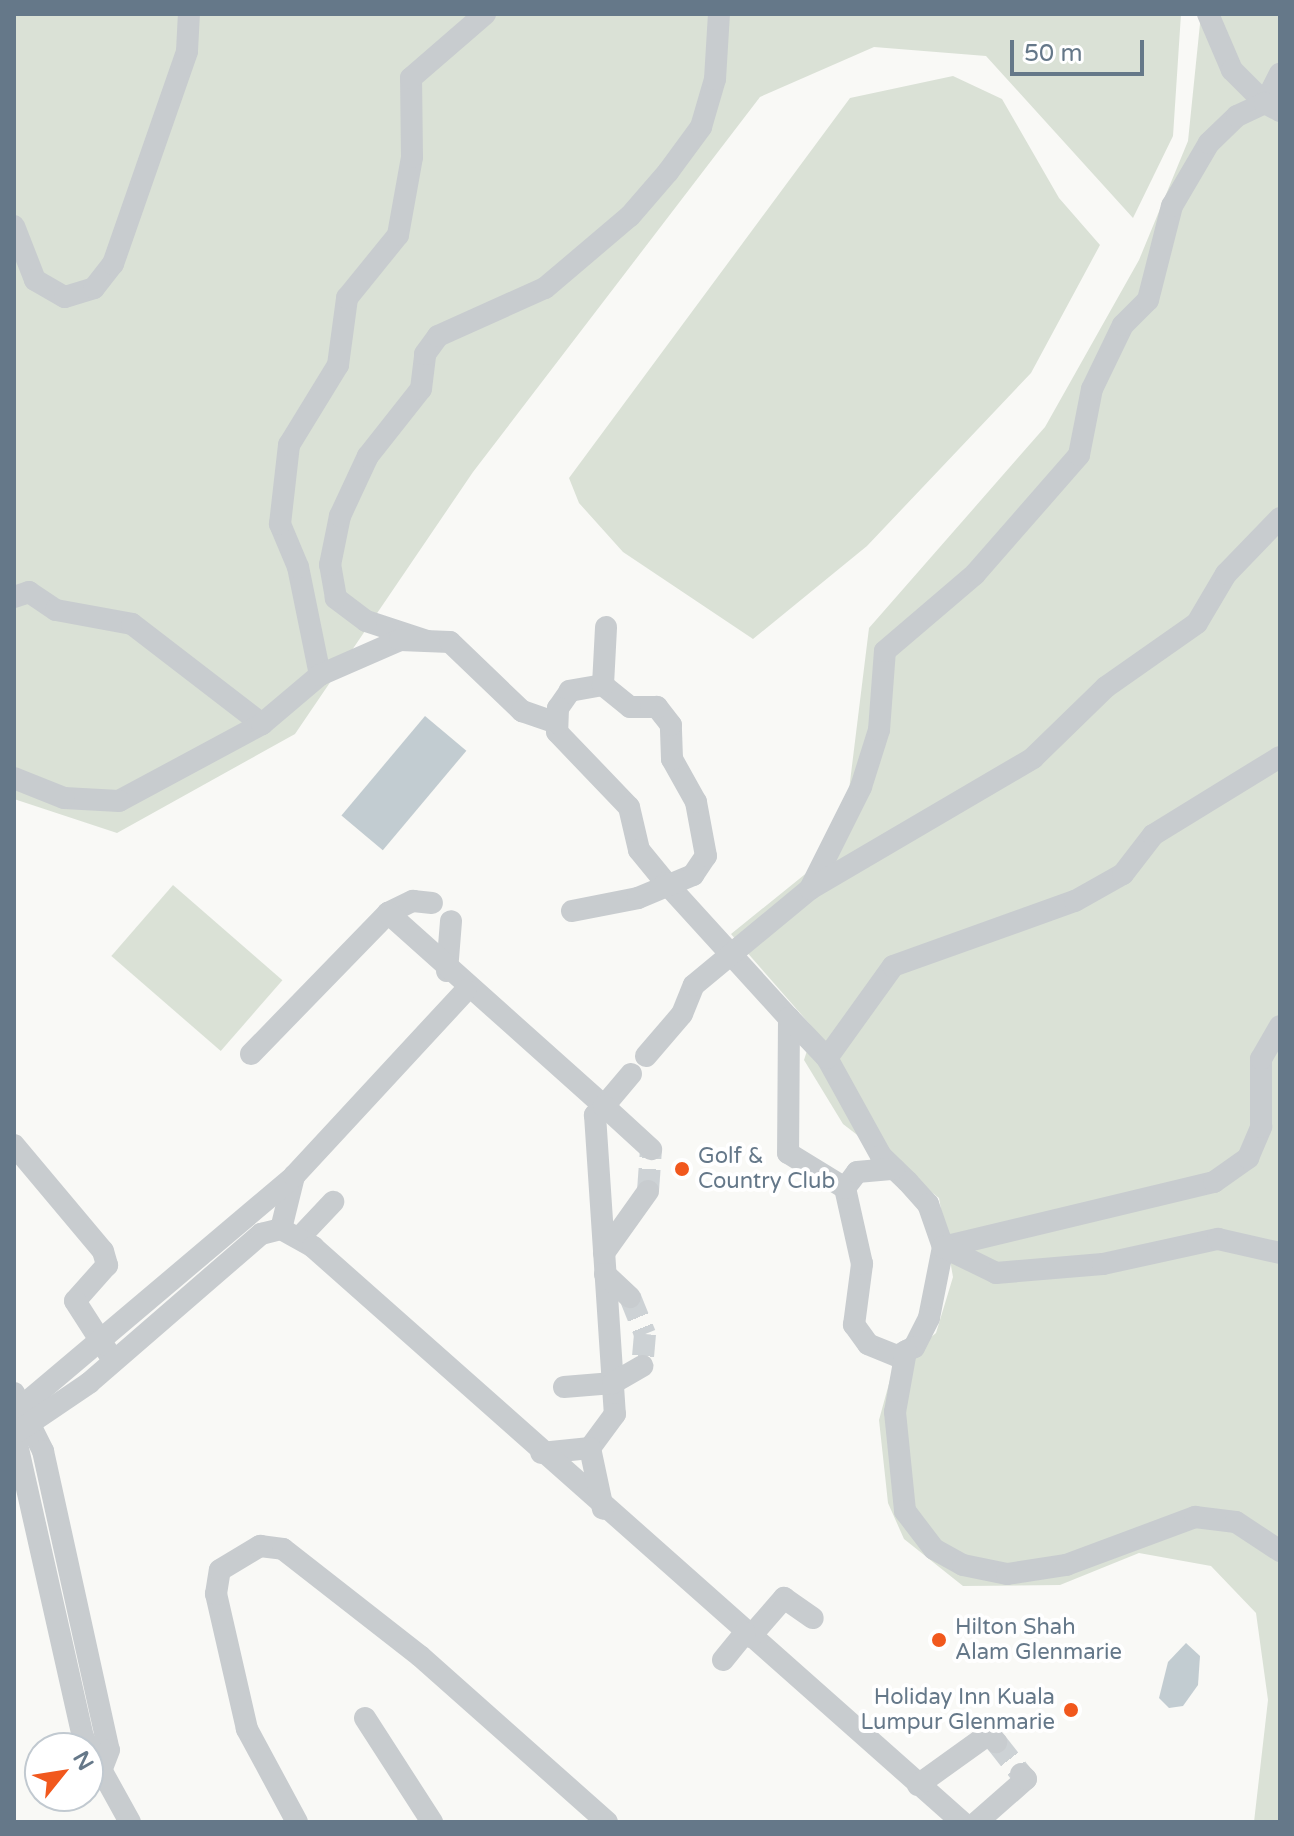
<!DOCTYPE html>
<style>
body{margin:0}
#map{position:relative;width:1294px;height:1836px;overflow:hidden;background:#f9f9f6;font-family:"Varela Round",sans-serif}
div>[style]{position:absolute}
.green>*{inset:0;background:#dae1d6;transform-origin:0 0}
.water>*{inset:0;background:#c2ccd1;transform-origin:0 0}
.minor-tunnel>*{height:22px;margin-top:-11px;transform-origin:0;background:repeating-linear-gradient(90deg,#cdd2d5 0 22px,transparent 0 33px)}
.minor>*{height:22px;margin:-11px;padding:0 11px;transform-origin:11px;border-radius:11px;background:#c8cccf}
.dots>*{width:22px;height:22px;translate:-50% -50%;box-sizing:border-box;border:4px solid #fff;border-radius:50%}
span{translate:-50% -50%;white-space:nowrap;text-align:center;line-height:1.15;-webkit-text-stroke:8px #fff;paint-order:stroke}
.poi-label{font-size:22px;color:#657889}
.left{translate:0 -50%;text-align:left}
.right{translate:-100% -50%;text-align:right}
.frame{position:absolute;inset:0;border:16px solid #657889;pointer-events:none}
.north{position:absolute;left:24px;top:1732px;width:80px;height:80px;box-sizing:border-box;background:#fff;border:2px solid #c1c9d0;border-radius:50%;rotate:60deg;font-size:22px;font-weight:700;line-height:32px;text-align:center;color:#657889}
.north::after{content:'';display:block;margin:auto;width:28px;height:36px;background:#f1581d;clip-path:polygon(50% 0,100% 100%,50% 72%,0 100%)}
.scale{position:absolute;left:1010px;top:40px;width:134px;height:36px;box-sizing:border-box;border:4px solid #657889;border-top:0;padding-left:10px;font-size:24px;line-height:28px;white-space:nowrap;color:#657889;-webkit-text-stroke:6px #fff;paint-order:stroke}
</style>
<div id="map">
<div class="green">
<i style="clip-path:polygon(14px 14px,1181px 14px,1173px 136px,1133px 218px,986px 56px,874px 47px,760px 97px,473px 472px,295px 734px,117px 833px,14px 799px)"></i>
<i style="clip-path:polygon(1201px 14px,1280px 14px,1280px 1822px,1254px 1822px,1268px 1700px,1256px 1613px,1211px 1566px,1139px 1553px,1060px 1585px,963px 1586px,904px 1539px,888px 1503px,879px 1420px,893px 1369px,936px 1333px,953px 1277px,939px 1198px,843px 1124px,804px 1060px,814px 1029px,731px 934px,809px 871px,848px 798px,869px 628px,1045px 427px,1139px 260px,1188px 141px)"></i>
<i style="clip-path:polygon(953px 76px,1002px 99px,1059px 198px,1100px 245px,1031px 373px,867px 546px,753px 639px,623px 552px,579px 503px,569px 478px,850px 98px)"></i>
<i style="left:173px;top:885px;width:145px;height:94px;rotate:41deg"></i>
</div>
<div class="water">
<i style="left:425px;top:716px;width:54px;height:130px;rotate:40deg"></i>
<i style="clip-path:polygon(1186px 1643px,1200px 1656px,1198px 1685px,1183px 1706px,1169px 1708px,1159px 1698px,1168px 1662px)"></i>
</div>
<div class="minor-tunnel">
<i style="left:648px;top:1191px;width:42px;rotate:-85.9deg"></i>
<i style="left:630px;top:1297px;width:40px;rotate:68deg"></i>
<i style="left:645px;top:1334px;width:32px;rotate:95deg"></i>
<i style="left:996px;top:1742px;width:41px;rotate:52deg"></i>
</div>
<div class="minor">
<i style="left:1208px;top:14px;width:61px;rotate:66.8deg"></i>
<i style="left:1232px;top:70px;width:47px;rotate:45deg"></i>
<i style="left:1265px;top:103px;width:33px;rotate:-63deg"></i>
<i style="left:14px;top:226px;width:58px;rotate:68.7deg"></i>
<i style="left:35px;top:280px;width:34px;rotate:30deg"></i>
<i style="left:65px;top:297px;width:30px;rotate:-17deg"></i>
<i style="left:94px;top:288px;width:31px;rotate:-52deg"></i>
<i style="left:113px;top:264px;width:225px;rotate:-70.8deg"></i>
<i style="left:187px;top:51px;width:37px;rotate:-87deg"></i>
<i style="left:14px;top:597px;width:16px;rotate:-18deg"></i>
<i style="left:29px;top:592px;width:32px;rotate:34deg"></i>
<i style="left:56px;top:610px;width:77px;rotate:10.4deg"></i>
<i style="left:132px;top:624px;width:164px;rotate:37.6deg"></i>
<i style="left:262px;top:724px;width:162px;rotate:151.7deg"></i>
<i style="left:119px;top:801px;width:55px;rotate:-176.9deg"></i>
<i style="left:64px;top:798px;width:54px;rotate:-158.2deg"></i>
<i style="left:427px;top:641px;width:64px;rotate:-161.8deg"></i>
<i style="left:366px;top:621px;width:38px;rotate:-143deg"></i>
<i style="left:336px;top:598px;width:34px;rotate:-100deg"></i>
<i style="left:330px;top:565px;width:50px;rotate:-78.5deg"></i>
<i style="left:340px;top:516px;width:66px;rotate:-65deg"></i>
<i style="left:368px;top:456px;width:85px;rotate:-51.7deg"></i>
<i style="left:421px;top:389px;width:35px;rotate:-83deg"></i>
<i style="left:425px;top:354px;width:22px;rotate:-54deg"></i>
<i style="left:438px;top:336px;width:117px;rotate:-24.2deg"></i>
<i style="left:545px;top:288px;width:111px;rotate:-40.3deg"></i>
<i style="left:630px;top:216px;width:58px;rotate:-49.2deg"></i>
<i style="left:668px;top:172px;width:56px;rotate:-53.7deg"></i>
<i style="left:701px;top:127px;width:50px;rotate:-73.7deg"></i>
<i style="left:715px;top:79px;width:65px;rotate:-86.5deg"></i>
<i style="left:320px;top:675px;width:110px;rotate:-101.5deg"></i>
<i style="left:298px;top:567px;width:47px;rotate:-112.7deg"></i>
<i style="left:280px;top:524px;width:80px;rotate:-83.5deg"></i>
<i style="left:289px;top:445px;width:94px;rotate:-58.5deg"></i>
<i style="left:338px;top:365px;width:68px;rotate:-82.3deg"></i>
<i style="left:347px;top:298px;width:81px;rotate:-51deg"></i>
<i style="left:398px;top:235px;width:79px;rotate:-79.8deg"></i>
<i style="left:412px;top:157px;width:79px;rotate:-90.7deg"></i>
<i style="left:411px;top:78px;width:98px;rotate:-40.9deg"></i>
<i style="left:603px;top:685px;width:34px;rotate:170deg"></i>
<i style="left:570px;top:691px;width:21px;rotate:125deg"></i>
<i style="left:558px;top:708px;width:24px;rotate:92deg"></i>
<i style="left:557px;top:732px;width:104px;rotate:46.2deg"></i>
<i style="left:629px;top:807px;width:44px;rotate:76.9deg"></i>
<i style="left:639px;top:850px;width:43px;rotate:50.7deg"></i>
<i style="left:666px;top:883px;width:183px;rotate:47.7deg"></i>
<i style="left:789px;top:1018px;width:135px;rotate:90.4deg"></i>
<i style="left:788px;top:1153px;width:67px;rotate:31.6deg"></i>
<i style="left:262px;top:724px;width:76px;rotate:-40.2deg"></i>
<i style="left:320px;top:675px;width:87px;rotate:-23.6deg"></i>
<i style="left:400px;top:640px;width:50px;rotate:2.3deg"></i>
<i style="left:450px;top:642px;width:100px;rotate:43.8deg"></i>
<i style="left:522px;top:711px;width:37px;rotate:19deg"></i>
<i style="left:810px;top:889px;width:114px;rotate:-63.4deg"></i>
<i style="left:861px;top:787px;width:60px;rotate:-72.5deg"></i>
<i style="left:879px;top:730px;width:79px;rotate:-85.7deg"></i>
<i style="left:885px;top:651px;width:118px;rotate:-40.5deg"></i>
<i style="left:975px;top:574px;width:158px;rotate:-48.8deg"></i>
<i style="left:1079px;top:455px;width:67px;rotate:-78.9deg"></i>
<i style="left:1092px;top:389px;width:71px;rotate:-64.2deg"></i>
<i style="left:1123px;top:325px;width:35px;rotate:-45deg"></i>
<i style="left:1148px;top:300px;width:97px;rotate:-75.7deg"></i>
<i style="left:1172px;top:206px;width:73px;rotate:-59.6deg"></i>
<i style="left:1209px;top:143px;width:39px;rotate:-44deg"></i>
<i style="left:1237px;top:116px;width:31px;rotate:-25deg"></i>
<i style="left:1265px;top:103px;width:17px;rotate:28deg"></i>
<i style="left:572px;top:911px;width:67px;rotate:-11.1deg"></i>
<i style="left:638px;top:898px;width:60px;rotate:-22.7deg"></i>
<i style="left:693px;top:875px;width:23px;rotate:-56deg"></i>
<i style="left:706px;top:856px;width:55px;rotate:-100.5deg"></i>
<i style="left:696px;top:802px;width:49px;rotate:-119.2deg"></i>
<i style="left:672px;top:759px;width:34px;rotate:-92deg"></i>
<i style="left:671px;top:725px;width:23px;rotate:-128deg"></i>
<i style="left:657px;top:707px;width:27px;rotate:180deg"></i>
<i style="left:630px;top:707px;width:35px;rotate:-141deg"></i>
<i style="left:603px;top:685px;width:58px;rotate:-87deg"></i>
<i style="left:388px;top:913px;width:28px;rotate:-26deg"></i>
<i style="left:413px;top:901px;width:19px;rotate:6deg"></i>
<i style="left:447px;top:971px;width:50px;rotate:-85.4deg"></i>
<i style="left:789px;top:1018px;width:55px;rotate:46.5deg"></i>
<i style="left:827px;top:1058px;width:112px;rotate:61.1deg"></i>
<i style="left:881px;top:1156px;width:37px;rotate:44deg"></i>
<i style="left:908px;top:1182px;width:30px;rotate:48deg"></i>
<i style="left:928px;top:1204px;width:46px;rotate:70.8deg"></i>
<i style="left:943px;top:1247px;width:72px;rotate:101.2deg"></i>
<i style="left:929px;top:1318px;width:33px;rotate:117deg"></i>
<i style="left:914px;top:1347px;width:19px;rotate:152deg"></i>
<i style="left:897px;top:1356px;width:31px;rotate:-158deg"></i>
<i style="left:868px;top:1344px;width:24px;rotate:-126deg"></i>
<i style="left:854px;top:1325px;width:62px;rotate:-82.5deg"></i>
<i style="left:862px;top:1264px;width:78px;rotate:-102.6deg"></i>
<i style="left:845px;top:1188px;width:20px;rotate:-53deg"></i>
<i style="left:857px;top:1172px;width:37px;rotate:-5deg"></i>
<i style="left:251px;top:1054px;width:197px;rotate:-45.8deg"></i>
<i style="left:388px;top:913px;width:290px;rotate:41.8deg"></i>
<i style="left:604px;top:1106px;width:13px;rotate:135deg"></i>
<i style="left:595px;top:1115px;width:300px;rotate:86.2deg"></i>
<i style="left:615px;top:1414px;width:42px;rotate:126.3deg"></i>
<i style="left:590px;top:1448px;width:49px;rotate:174.2deg"></i>
<i style="left:646px;top:1056px;width:55px;rotate:-49.4deg"></i>
<i style="left:682px;top:1014px;width:31px;rotate:-68deg"></i>
<i style="left:694px;top:985px;width:151px;rotate:-39.6deg"></i>
<i style="left:810px;top:889px;width:259px;rotate:-30.4deg"></i>
<i style="left:1033px;top:758px;width:102px;rotate:-44.2deg"></i>
<i style="left:1106px;top:687px;width:111px;rotate:-35.1deg"></i>
<i style="left:1197px;top:623px;width:57px;rotate:-59.4deg"></i>
<i style="left:1226px;top:574px;width:78px;rotate:-46deg"></i>
<i style="left:827px;top:1058px;width:113px;rotate:-54.3deg"></i>
<i style="left:893px;top:966px;width:193px;rotate:-19.7deg"></i>
<i style="left:1075px;top:901px;width:55px;rotate:-29.4deg"></i>
<i style="left:1123px;top:874px;width:49px;rotate:-52.4deg"></i>
<i style="left:1153px;top:835px;width:149px;rotate:-31.6deg"></i>
<i style="left:631px;top:1074px;width:42px;rotate:130.2deg"></i>
<i style="left:604px;top:1106px;width:64px;rotate:42.5deg"></i>
<i style="left:14px;top:1145px;width:138px;rotate:50deg"></i>
<i style="left:103px;top:1251px;width:15px;rotate:74deg"></i>
<i style="left:107px;top:1265px;width:48px;rotate:131.6deg"></i>
<i style="left:75px;top:1301px;width:63px;rotate:57.3deg"></i>
<i style="left:281px;top:1229px;width:55px;rotate:-76.2deg"></i>
<i style="left:299px;top:1238px;width:50px;rotate:-46.6deg"></i>
<i style="left:943px;top:1247px;width:279px;rotate:-13.5deg"></i>
<i style="left:1214px;top:1182px;width:42px;rotate:-35.2deg"></i>
<i style="left:1248px;top:1158px;width:34px;rotate:-67deg"></i>
<i style="left:1261px;top:1127px;width:68px;rotate:-90deg"></i>
<i style="left:1261px;top:1059px;width:38px;rotate:-60deg"></i>
<i style="left:943px;top:1247px;width:59px;rotate:26.1deg"></i>
<i style="left:996px;top:1273px;width:107px;rotate:-4.8deg"></i>
<i style="left:1103px;top:1264px;width:118px;rotate:-12.3deg"></i>
<i style="left:1218px;top:1239px;width:64px;rotate:12.7deg"></i>
<i style="left:604px;top:1253px;width:76px;rotate:-54.6deg"></i>
<i style="left:605px;top:1274px;width:34px;rotate:43deg"></i>
<i style="left:906px;top:1351px;width:62px;rotate:100.2deg"></i>
<i style="left:895px;top:1412px;width:100px;rotate:84.2deg"></i>
<i style="left:905px;top:1511px;width:48px;rotate:52.7deg"></i>
<i style="left:934px;top:1549px;width:33px;rotate:29deg"></i>
<i style="left:963px;top:1565px;width:45px;rotate:11.6deg"></i>
<i style="left:1007px;top:1574px;width:60px;rotate:-8.7deg"></i>
<i style="left:1066px;top:1565px;width:138px;rotate:-20.4deg"></i>
<i style="left:1195px;top:1517px;width:41px;rotate:7deg"></i>
<i style="left:1236px;top:1522px;width:53px;rotate:33.4deg"></i>
<i style="left:564px;top:1387px;width:49px;rotate:-4.7deg"></i>
<i style="left:613px;top:1383px;width:34px;rotate:-30deg"></i>
<i style="left:14px;top:1393px;width:65px;rotate:63.4deg"></i>
<i style="left:43px;top:1451px;width:306px;rotate:77.6deg"></i>
<i style="left:109px;top:1750px;width:19px;rotate:111deg"></i>
<i style="left:14px;top:1413px;width:367px;rotate:-40.2deg"></i>
<i style="left:294px;top:1176px;width:253px;rotate:-47.2deg"></i>
<i style="left:14px;top:1431px;width:314px;rotate:77.3deg"></i>
<i style="left:83px;top:1737px;width:97px;rotate:61.1deg"></i>
<i style="left:14px;top:1434px;width:91px;rotate:-34.2deg"></i>
<i style="left:89px;top:1383px;width:228px;rotate:-40.9deg"></i>
<i style="left:261px;top:1234px;width:21px;rotate:-14deg"></i>
<i style="left:281px;top:1229px;width:37px;rotate:29deg"></i>
<i style="left:313px;top:1247px;width:867px;rotate:41.54deg"></i>
<i style="left:590px;top:1448px;width:62px;rotate:78deg"></i>
<i style="left:750px;top:1637px;width:52px;rotate:-48.9deg"></i>
<i style="left:784px;top:1598px;width:35px;rotate:35deg"></i>
<i style="left:723px;top:1660px;width:35px;rotate:-51deg"></i>
<i style="left:365px;top:1718px;width:124px;rotate:57.2deg"></i>
<i style="left:918px;top:1785px;width:87px;rotate:-35.7deg"></i>
<i style="left:989px;top:1734px;width:11px;rotate:49deg"></i>
<i style="left:297px;top:1822px;width:106px;rotate:-118.3deg"></i>
<i style="left:247px;top:1729px;width:139px;rotate:-102.9deg"></i>
<i style="left:216px;top:1594px;width:24px;rotate:-81deg"></i>
<i style="left:220px;top:1570px;width:47px;rotate:-31deg"></i>
<i style="left:260px;top:1546px;width:23px;rotate:7deg"></i>
<i style="left:283px;top:1549px;width:174px;rotate:38deg"></i>
<i style="left:420px;top:1656px;width:250px;rotate:41.6deg"></i>
<i style="left:977px;top:1822px;width:65px;rotate:-41.3deg"></i>
<i style="left:1026px;top:1779px;width:7px;rotate:-135deg"></i>
</div>
<div class="dots">
<i style="left:682px;top:1169px;background:#f1581d"></i>
<i style="left:939px;top:1640px;background:#f1581d"></i>
<i style="left:1071px;top:1710px;background:#f1581d"></i>
</div>
<div class="poi-label">
<span class="left" style="left:698px;top:1169px">Golf &amp;<br>Country Club</span>
<span class="left" style="left:955px;top:1640px">Hilton Shah<br>Alam Glenmarie</span>
<span class="right" style="left:1055px;top:1710px">Holiday Inn Kuala<br>Lumpur Glenmarie</span>
</div>
<div class="frame"></div>
<div class="north">N</div>
<div class="scale">50 m</div>
</div>
